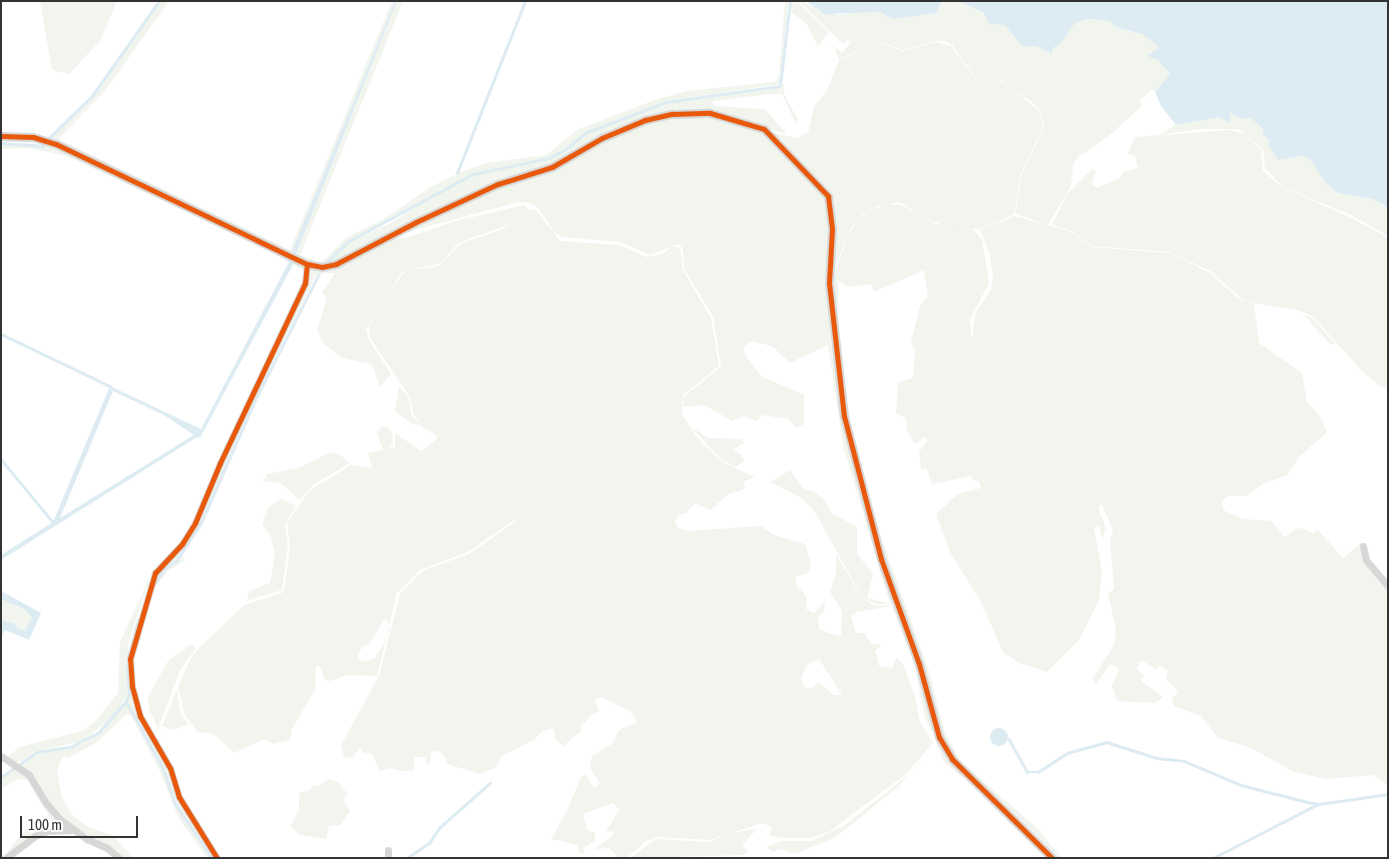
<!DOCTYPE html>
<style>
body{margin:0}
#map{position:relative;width:1389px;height:859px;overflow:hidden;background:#fff;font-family:"Asap Condensed",sans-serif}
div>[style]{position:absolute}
.green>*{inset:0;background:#f1f5ed}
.water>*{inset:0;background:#ddebf3}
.round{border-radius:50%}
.stream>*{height:2.5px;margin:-1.25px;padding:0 1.25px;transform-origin:1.25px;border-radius:1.25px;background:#ddebf3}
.minor>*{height:7px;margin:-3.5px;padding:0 3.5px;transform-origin:3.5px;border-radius:3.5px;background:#d7d7d7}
.tertiary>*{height:9px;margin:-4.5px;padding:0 4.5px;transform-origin:4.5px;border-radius:4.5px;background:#d7d7d7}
.cycleway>*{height:5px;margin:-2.5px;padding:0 2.5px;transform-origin:2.5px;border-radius:2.5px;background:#e8590c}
span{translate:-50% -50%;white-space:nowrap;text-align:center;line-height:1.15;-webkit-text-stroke:5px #fff;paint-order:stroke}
.frame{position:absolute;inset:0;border:2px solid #333;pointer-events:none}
.scale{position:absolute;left:20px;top:816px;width:118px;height:22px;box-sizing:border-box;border:2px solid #333;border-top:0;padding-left:6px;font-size:15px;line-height:18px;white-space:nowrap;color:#333;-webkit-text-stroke:4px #fff;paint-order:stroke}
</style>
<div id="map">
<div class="green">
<i style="clip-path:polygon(40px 1px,117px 1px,100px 41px,69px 74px,52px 70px)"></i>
<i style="clip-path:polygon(169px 1px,105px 91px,58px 139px,290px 250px,392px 1px,395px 1px,292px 251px,296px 254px,397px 1px,403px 1px,300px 255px,321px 263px,347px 237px,384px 219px,431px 187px,459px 173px,486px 163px,546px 155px,577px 130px,660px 98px,687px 91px,774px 82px,779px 77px,785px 1px,788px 1px,781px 84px,667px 101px,585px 133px,566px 149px,549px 157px,473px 173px,349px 241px,326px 263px,350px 241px,389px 224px,456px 182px,473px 175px,549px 159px,566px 151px,586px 134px,667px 103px,768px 90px,784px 84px,784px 94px,798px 120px,795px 122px,782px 94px,770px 94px,713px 101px,713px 106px,765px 109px,787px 134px,710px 112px,674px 111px,645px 118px,603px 134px,556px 162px,504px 179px,415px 220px,334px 262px,318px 265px,49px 139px,92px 96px,159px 2px)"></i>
<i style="clip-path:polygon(791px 1px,797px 1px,829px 32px,818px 46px,806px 23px,791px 12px)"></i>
<i style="clip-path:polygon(799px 1px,838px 15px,858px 12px,936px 13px,942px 1px,959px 1px,984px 13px,989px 24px,1005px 25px,1023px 46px,1036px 46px,1052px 53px,1053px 48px,1060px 44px,1075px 23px,1089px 19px,1110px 21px,1115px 27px,1142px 34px,1159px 47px,1147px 56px,1158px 60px,1170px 74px,1155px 92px,1152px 90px,1140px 100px,1141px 107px,1111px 134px,1077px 158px,1073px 165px,1071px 186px,1048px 225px,1015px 214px,1022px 174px,1044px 126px,1041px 111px,1033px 103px,1001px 80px,975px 77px,952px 45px,945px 41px,936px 41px,902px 50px,883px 43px,874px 44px,839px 59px,835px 48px,825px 38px,842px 53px,851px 42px,847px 40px,843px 44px)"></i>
<i style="clip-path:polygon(936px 42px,951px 46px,975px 78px,993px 78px,1008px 84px,1040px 112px,1043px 126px,1021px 174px,1014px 214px,982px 229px,949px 227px,924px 218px,900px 202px,878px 206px,863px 214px,851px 228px,831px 276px,833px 204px,770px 132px,796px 138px,808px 133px,814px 107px,827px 90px,839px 60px,874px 44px,883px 44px,902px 51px)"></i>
<i style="clip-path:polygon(1229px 113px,1241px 119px,1251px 118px,1301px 156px,1309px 158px,1326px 183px,1338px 193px,1374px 199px,1387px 207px,1388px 236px,1351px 215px,1283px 187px,1265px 168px,1263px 150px,1239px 129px,1201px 129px,1158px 135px,1176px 125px,1191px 122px,1219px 117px,1230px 123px)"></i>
<i style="clip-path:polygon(666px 117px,713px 117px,757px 128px,823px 192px,828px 205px,830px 335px,841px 414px,895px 604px,874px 604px,861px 596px,815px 512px,803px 499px,771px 482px,790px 470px,804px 489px,815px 492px,824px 500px,833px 514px,857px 527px,857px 554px,873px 574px,867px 598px,890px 604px,843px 445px,828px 345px,790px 363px,772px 346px,750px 341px,744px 347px,745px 355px,761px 376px,804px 395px,804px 424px,796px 428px,788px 419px,763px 415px,756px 421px,743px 416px,732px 421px,704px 405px,683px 407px,684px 396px,721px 367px,713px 316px,684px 269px,683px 249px,679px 244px,650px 255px,620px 242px,562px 237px,553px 231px,539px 209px,530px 203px,518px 202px,396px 235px,500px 186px,559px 167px,633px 127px)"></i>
<i style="clip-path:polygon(1230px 130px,1244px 134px,1261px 150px,1263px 171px,1282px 187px,1350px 217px,1388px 238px,1388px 391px,1365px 374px,1312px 316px,1297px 310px,1246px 302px,1210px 271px,1170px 252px,1091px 246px,1072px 231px,1052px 225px,1068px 193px,1092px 169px,1096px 171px,1092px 184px,1097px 188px,1118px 179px,1125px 171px,1138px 168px,1135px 156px,1128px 153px,1135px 137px)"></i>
<i style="clip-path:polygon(1px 138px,46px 142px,306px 265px,304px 271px,266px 249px,67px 156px,29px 148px,1px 149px,1px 144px,13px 143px,45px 145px,32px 142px,1px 142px)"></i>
<i style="clip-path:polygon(888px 204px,901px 205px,936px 224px,973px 229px,982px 239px,989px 283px,970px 320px,972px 340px,975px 314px,991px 289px,993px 279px,990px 255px,980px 230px,1015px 216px,1072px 232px,1091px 247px,1171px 253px,1210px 273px,1239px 299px,1254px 304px,1259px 343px,1302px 373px,1307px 402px,1318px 413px,1327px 432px,1299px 457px,1287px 475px,1262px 484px,1246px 496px,1228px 496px,1222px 501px,1223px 510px,1243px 519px,1272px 521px,1285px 537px,1296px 529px,1303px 528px,1313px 534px,1318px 530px,1343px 558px,1361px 543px,1366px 565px,1388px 588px,1388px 785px,1373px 775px,1327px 779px,1294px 772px,1251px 748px,1218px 738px,1201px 716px,1174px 706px,1172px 699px,1178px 691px,1166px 679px,1168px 671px,1159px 665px,1156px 669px,1141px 660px,1137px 668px,1144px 676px,1141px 681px,1163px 697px,1155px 703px,1117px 701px,1112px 686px,1119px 669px,1110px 664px,1096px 684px,1093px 678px,1114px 645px,1116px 629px,1108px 594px,1114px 589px,1110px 540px,1113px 531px,1102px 504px,1098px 508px,1106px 528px,1102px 539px,1099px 525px,1094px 528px,1102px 571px,1099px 600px,1079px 640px,1047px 672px,1019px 663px,1003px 652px,981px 602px,950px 552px,936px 514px,958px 494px,981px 488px,979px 481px,974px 481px,971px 476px,932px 484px,927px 469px,921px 469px,919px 452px,928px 440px,924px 437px,919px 442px,914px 443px,907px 431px,906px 418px,896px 413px,898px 382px,913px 378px,915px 352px,911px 342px,920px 306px,928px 296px,924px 270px,874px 292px,872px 284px,848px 287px,838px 281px,838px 343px,851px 428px,880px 534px,929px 671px,944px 730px,960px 761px,1038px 829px,1062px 858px,1054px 858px,1000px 801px,955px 760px,942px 737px,919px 656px,887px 568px,846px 414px,837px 357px,832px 279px,848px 236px,858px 219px,871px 210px)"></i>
<i style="clip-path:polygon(524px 205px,530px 210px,511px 224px,458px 243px,441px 263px,402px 272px,366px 329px,369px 340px,391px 374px,380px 387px,372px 364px,342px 358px,324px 344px,317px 330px,327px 298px,322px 293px,335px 273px,317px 274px,254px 400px,200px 523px,176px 560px,162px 569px,154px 584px,153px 579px,183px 544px,276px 346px,308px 266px,315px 268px,390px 239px,406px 238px,456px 221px)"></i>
<i style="clip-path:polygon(evenodd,534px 208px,560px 241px,620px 245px,646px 257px,660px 255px,674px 246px,680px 248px,683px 270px,711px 318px,719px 366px,683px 395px,682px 415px,700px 441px,722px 462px,755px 477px,743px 482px,745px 487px,741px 491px,730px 493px,710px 510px,695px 503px,686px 513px,678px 515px,675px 522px,678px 528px,688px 531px,761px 526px,776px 536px,805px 544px,811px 564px,809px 573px,795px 577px,797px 586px,807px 597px,806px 609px,814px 613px,825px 602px,824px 613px,820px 614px,818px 622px,820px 630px,832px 634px,841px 636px,842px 611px,830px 592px,836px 573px,836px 554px,861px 597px,873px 605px,896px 606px,917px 664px,933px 732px,925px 718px,915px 667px,892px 606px,856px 612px,851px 616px,856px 633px,865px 633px,871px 644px,882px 644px,875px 651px,879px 666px,892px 668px,897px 658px,903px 664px,915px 697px,920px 722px,933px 743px,906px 774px,829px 832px,811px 838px,780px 838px,769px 835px,772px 828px,763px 823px,709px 840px,657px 837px,646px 841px,627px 858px,619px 858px,609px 848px,595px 849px,613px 835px,613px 831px,606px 832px,619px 810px,613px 803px,583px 814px,587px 830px,595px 833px,595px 841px,585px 847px,584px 853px,579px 853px,577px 845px,551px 839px,566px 813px,581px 777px,586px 775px,594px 788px,600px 784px,590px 768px,592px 756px,613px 743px,619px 730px,637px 722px,631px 712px,601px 697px,595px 701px,599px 711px,593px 714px,580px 727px,581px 731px,563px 746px,556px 740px,553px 728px,541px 732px,534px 740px,502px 756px,495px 768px,480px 774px,447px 764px,446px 758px,439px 751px,431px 752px,430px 764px,427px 765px,425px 757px,414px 757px,414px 770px,403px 771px,389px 768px,380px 771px,372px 754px,362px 752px,360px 748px,351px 758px,344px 757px,341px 745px,379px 676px,400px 593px,424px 570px,469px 554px,516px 521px,517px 518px,468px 552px,420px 570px,397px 593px,377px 676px,348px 675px,330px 681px,325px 680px,320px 666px,316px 667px,315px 690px,292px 729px,290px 740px,273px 744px,264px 739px,234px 753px,214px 734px,198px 732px,185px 716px,178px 687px,193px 654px,244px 605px,284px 592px,290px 546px,287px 523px,309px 491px,351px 465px,372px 468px,368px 453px,395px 447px,395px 433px,421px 451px,437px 439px,436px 434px,424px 429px,414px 415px,410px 397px,370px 338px,369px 326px,384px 300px,405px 271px,439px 266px,460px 244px,503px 229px,534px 208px,384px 619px,389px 624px,384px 644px,374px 659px,361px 662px,358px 656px,362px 647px,370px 643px,384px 619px,534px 208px,819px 659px,842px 695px,834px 695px,819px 683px,812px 688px,804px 687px,801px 677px,808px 664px,819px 659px)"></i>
<i style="clip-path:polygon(1304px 315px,1312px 318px,1336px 345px,1329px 343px)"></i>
<i style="clip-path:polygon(399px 386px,409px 398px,411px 415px,421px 425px,412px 424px,395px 411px)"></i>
<i style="clip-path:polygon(690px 426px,708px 438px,742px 439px,744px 443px,733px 450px,742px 455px,744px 461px,736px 467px,723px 461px)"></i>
<i style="clip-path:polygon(381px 427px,387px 427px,392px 432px,393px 444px,389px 448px,383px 449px,377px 434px)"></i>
<i style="clip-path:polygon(329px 453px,339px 454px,350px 463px,314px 484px,300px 500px,280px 483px,263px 481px,267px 474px,299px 468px)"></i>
<i style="clip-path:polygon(281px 499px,296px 506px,285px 525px,288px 545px,282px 590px,247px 601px,249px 591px,270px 583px,275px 554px,271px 537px,262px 524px,269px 507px)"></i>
<i style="clip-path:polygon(182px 555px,185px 560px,168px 571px,156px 586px,164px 570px)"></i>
<i style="clip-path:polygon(150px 577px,128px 644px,127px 695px,116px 714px,83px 741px,36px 751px,13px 766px,6px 759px,19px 747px,82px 731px,96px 721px,118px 693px,120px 642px)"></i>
<i style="clip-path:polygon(1px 599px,30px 614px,32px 617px,25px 631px,17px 629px,14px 623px,1px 620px)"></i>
<i style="clip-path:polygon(145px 605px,133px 643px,134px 701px,211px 853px,178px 807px,163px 767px,127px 700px,130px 646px)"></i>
<i style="clip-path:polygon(192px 644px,196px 648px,180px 670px,158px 729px,149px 709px,148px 697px,168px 661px)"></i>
<i style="clip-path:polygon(177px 690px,180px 712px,189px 725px,172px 730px,162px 726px)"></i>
<i style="clip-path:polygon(126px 704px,162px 769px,176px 808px,210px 858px,207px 858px,178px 817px,159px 769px,131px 715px,126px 715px,96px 743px,68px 758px,62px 757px,57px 771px,62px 797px,72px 815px,88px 827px,112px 835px,134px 858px,120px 858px,87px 838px,61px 818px,16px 766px,38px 752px,82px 744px,105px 728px)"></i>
<i style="clip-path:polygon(939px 739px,979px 791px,944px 762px,936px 743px)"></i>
<i style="clip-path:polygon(929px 751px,899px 786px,836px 837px,795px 854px,781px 849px,773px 852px,766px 847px,781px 841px,812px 841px,845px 825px,907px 776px)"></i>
<i style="clip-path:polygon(14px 767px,29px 775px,69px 827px,54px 829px,2px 858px,25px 830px,52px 821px,27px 780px,18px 779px,1px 789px,1px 778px)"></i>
<i style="clip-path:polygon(329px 779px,338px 782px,347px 793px,343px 801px,350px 811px,341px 825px,329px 826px,326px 839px,299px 835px,291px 826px,299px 809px,299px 793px,309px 791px,314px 784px,317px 787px)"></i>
<i style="clip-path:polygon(757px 829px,742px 845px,747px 851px,744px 855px,631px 858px,655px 839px,709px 842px,730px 833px)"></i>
</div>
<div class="water">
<i style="clip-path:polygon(395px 1px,397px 1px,296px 254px,292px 251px)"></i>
<i style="clip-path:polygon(806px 1px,942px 1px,936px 13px,892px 19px,881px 12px,825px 14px)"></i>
<i style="clip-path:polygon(959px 1px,1388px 1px,1388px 207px,1373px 199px,1338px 193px,1326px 183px,1309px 158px,1301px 156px,1278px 160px,1268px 144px,1270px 141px,1262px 133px,1264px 130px,1251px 118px,1241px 119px,1230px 113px,1230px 123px,1219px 117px,1176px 125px,1161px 106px,1155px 92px,1170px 74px,1158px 60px,1147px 56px,1159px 47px,1142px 34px,1115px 27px,1110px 21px,1089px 19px,1075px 23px,1060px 44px,1053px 48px,1052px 54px,1036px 46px,1023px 47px,1005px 25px,989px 24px,984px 13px)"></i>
<i style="clip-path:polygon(evenodd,290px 260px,294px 263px,200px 438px,197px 437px,1px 560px,1px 555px,53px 522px,110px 386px,201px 429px,290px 260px,113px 391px,164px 415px,194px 435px,60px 518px,113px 391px)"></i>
<i style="clip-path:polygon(1px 591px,41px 613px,29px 640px,5px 630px,1px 637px,1px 620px,14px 623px,18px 629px,25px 631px,32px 617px,25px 610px,1px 599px)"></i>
<i class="round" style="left:990px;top:728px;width:18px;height:18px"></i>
</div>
<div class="stream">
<i style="left:49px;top:138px;width:60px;rotate:-44.3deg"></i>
<i style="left:92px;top:96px;width:116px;rotate:-54.8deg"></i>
<i style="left:1px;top:143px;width:42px;rotate:4.1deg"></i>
<i style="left:457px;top:173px;width:185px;rotate:-68.4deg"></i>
<i style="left:327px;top:262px;width:30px;rotate:-44deg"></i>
<i style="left:349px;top:241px;width:141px;rotate:-28.4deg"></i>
<i style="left:473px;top:174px;width:78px;rotate:-11.9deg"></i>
<i style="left:549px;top:158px;width:18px;rotate:-27deg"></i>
<i style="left:565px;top:150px;width:26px;rotate:-40deg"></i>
<i style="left:585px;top:133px;width:87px;rotate:-20.9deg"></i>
<i style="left:666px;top:102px;width:115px;rotate:-8deg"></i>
<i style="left:780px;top:86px;width:86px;rotate:-83.3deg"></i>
<i style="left:1px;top:334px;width:121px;rotate:25.5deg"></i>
<i style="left:1px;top:459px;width:82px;rotate:50.5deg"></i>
<i style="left:155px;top:583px;width:15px;rotate:-58deg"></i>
<i style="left:163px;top:570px;width:16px;rotate:-35deg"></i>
<i style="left:176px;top:561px;width:45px;rotate:-56.7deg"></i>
<i style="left:201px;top:523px;width:134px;rotate:-66.3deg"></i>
<i style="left:255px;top:400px;width:141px;rotate:-63.1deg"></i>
<i style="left:128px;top:657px;width:38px;rotate:-75deg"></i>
<i style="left:126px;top:701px;width:77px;rotate:61.1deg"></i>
<i style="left:163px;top:768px;width:39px;rotate:71deg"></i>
<i style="left:176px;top:805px;width:64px;rotate:55.8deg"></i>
<i style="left:1009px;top:739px;width:38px;rotate:61deg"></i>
<i style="left:1027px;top:772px;width:11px"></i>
<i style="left:1038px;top:772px;width:35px;rotate:-33deg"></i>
<i style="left:1067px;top:753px;width:41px;rotate:-15.4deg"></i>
<i style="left:1107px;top:742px;width:52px;rotate:17.7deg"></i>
<i style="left:1157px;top:758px;width:27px;rotate:6deg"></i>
<i style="left:1184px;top:761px;width:62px;rotate:22.8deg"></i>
<i style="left:1241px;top:785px;width:68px;rotate:14.4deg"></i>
<i style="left:1307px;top:802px;width:12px;rotate:9deg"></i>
<i style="left:1319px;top:804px;width:70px;rotate:-8.2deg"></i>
<i style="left:1px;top:777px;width:44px;rotate:-34.8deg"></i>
<i style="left:37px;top:752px;width:33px;rotate:-9deg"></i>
<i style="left:70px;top:747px;width:33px;rotate:-27deg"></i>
<i style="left:99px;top:732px;width:41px;rotate:-48.9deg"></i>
<i style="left:126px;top:701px;width:9px;rotate:-69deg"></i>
<i style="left:129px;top:693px;width:25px;rotate:-95deg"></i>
<i style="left:407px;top:858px;width:27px;rotate:-34deg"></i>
<i style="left:429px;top:843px;width:18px;rotate:-56deg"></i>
<i style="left:439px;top:828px;width:68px;rotate:-41.4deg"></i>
<i style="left:1213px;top:858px;width:118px;rotate:-27.2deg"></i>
</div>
<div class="minor">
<i style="left:1363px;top:546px;width:14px;rotate:78deg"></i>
<i style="left:1366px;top:560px;width:34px;rotate:50deg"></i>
<i style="left:1px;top:756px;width:34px;rotate:34deg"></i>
<i style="left:29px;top:775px;width:31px;rotate:59deg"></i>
<i style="left:45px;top:802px;width:23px;rotate:49deg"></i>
<i style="left:60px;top:819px;width:34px;rotate:37deg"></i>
<i style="left:87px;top:839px;width:22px;rotate:24deg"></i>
<i style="left:107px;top:848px;width:16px;rotate:40deg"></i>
<i style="left:6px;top:858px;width:36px;rotate:-37deg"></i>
<i style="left:35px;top:836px;width:13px;rotate:-23deg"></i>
<i style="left:47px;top:831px;width:27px;rotate:-2deg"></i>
<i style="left:217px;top:858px;width:72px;rotate:-121.9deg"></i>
<i style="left:179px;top:797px;width:30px;rotate:-107deg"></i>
<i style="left:170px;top:768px;width:60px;rotate:-120deg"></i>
<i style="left:140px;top:716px;width:31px;rotate:-105deg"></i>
<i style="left:132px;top:686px;width:27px;rotate:-94deg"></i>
<i style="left:130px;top:659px;width:90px;rotate:-73.8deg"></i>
<i style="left:155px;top:573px;width:40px;rotate:-47deg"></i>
<i style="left:182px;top:544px;width:25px;rotate:-58deg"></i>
<i style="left:195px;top:523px;width:65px;rotate:-67.4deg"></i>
<i style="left:220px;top:463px;width:199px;rotate:-64.7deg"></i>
<i style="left:305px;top:283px;width:19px;rotate:-84deg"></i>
<i style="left:388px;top:858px;width:8px;rotate:-90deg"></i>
</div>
<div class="tertiary">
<i style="left:1px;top:136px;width:32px;rotate:2deg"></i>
<i style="left:33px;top:137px;width:24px;rotate:17deg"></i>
<i style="left:56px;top:144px;width:278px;rotate:25.6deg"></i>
<i style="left:307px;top:264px;width:15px;rotate:11deg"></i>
<i style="left:322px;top:267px;width:14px;rotate:-12deg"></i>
<i style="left:336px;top:264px;width:90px;rotate:-27.7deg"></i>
<i style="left:416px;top:222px;width:90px;rotate:-24.9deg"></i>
<i style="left:498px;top:184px;width:57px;rotate:-17.5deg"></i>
<i style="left:552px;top:167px;width:58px;rotate:-30.1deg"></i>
<i style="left:602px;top:138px;width:47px;rotate:-22.7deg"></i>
<i style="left:645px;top:120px;width:28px;rotate:-13deg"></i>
<i style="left:672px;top:114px;width:38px;rotate:-2deg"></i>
<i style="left:710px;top:113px;width:56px;rotate:16.5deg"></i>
<i style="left:764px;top:129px;width:93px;rotate:46.3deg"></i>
<i style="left:828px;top:196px;width:33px;rotate:83deg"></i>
<i style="left:832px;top:229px;width:54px;rotate:93.2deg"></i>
<i style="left:829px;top:283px;width:134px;rotate:83.6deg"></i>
<i style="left:844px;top:416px;width:148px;rotate:75.5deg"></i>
<i style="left:881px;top:559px;width:112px;rotate:70.1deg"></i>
<i style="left:919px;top:664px;width:76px;rotate:74.7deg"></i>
<i style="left:939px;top:737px;width:26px;rotate:59deg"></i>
<i style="left:952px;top:759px;width:141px;rotate:44.7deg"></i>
</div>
<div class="cycleway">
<i style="left:1px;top:136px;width:32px;rotate:2deg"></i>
<i style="left:33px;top:137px;width:24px;rotate:17deg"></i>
<i style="left:56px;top:144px;width:278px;rotate:25.6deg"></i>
<i style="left:307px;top:264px;width:15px;rotate:11deg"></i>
<i style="left:322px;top:267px;width:14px;rotate:-12deg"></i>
<i style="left:336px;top:264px;width:90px;rotate:-27.7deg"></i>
<i style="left:416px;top:222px;width:90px;rotate:-24.9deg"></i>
<i style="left:498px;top:184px;width:57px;rotate:-17.5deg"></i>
<i style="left:552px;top:167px;width:58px;rotate:-30.1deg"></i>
<i style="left:602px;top:138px;width:47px;rotate:-22.7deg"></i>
<i style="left:645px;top:120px;width:28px;rotate:-13deg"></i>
<i style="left:672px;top:114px;width:38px;rotate:-2deg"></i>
<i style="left:710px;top:113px;width:56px;rotate:16.5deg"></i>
<i style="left:764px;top:129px;width:93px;rotate:46.3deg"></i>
<i style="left:828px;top:196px;width:33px;rotate:83deg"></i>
<i style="left:832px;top:229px;width:54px;rotate:93.2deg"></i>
<i style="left:829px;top:283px;width:134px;rotate:83.6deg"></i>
<i style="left:844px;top:416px;width:148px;rotate:75.5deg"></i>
<i style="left:881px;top:559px;width:112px;rotate:70.1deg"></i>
<i style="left:919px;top:664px;width:76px;rotate:74.7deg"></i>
<i style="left:939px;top:737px;width:26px;rotate:59deg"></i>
<i style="left:952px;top:759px;width:141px;rotate:44.7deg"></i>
<i style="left:217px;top:858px;width:72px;rotate:-121.9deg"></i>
<i style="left:179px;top:797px;width:30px;rotate:-107deg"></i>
<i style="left:170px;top:768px;width:60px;rotate:-120deg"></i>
<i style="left:140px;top:716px;width:31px;rotate:-105deg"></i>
<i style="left:132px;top:686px;width:27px;rotate:-94deg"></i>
<i style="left:130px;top:659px;width:90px;rotate:-73.8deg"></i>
<i style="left:155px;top:573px;width:40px;rotate:-47deg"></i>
<i style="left:182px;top:544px;width:25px;rotate:-58deg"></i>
<i style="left:195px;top:523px;width:65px;rotate:-67.4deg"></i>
<i style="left:220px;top:463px;width:199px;rotate:-64.7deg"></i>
<i style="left:305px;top:283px;width:19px;rotate:-84deg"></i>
</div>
<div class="frame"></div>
<div class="scale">100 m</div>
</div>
